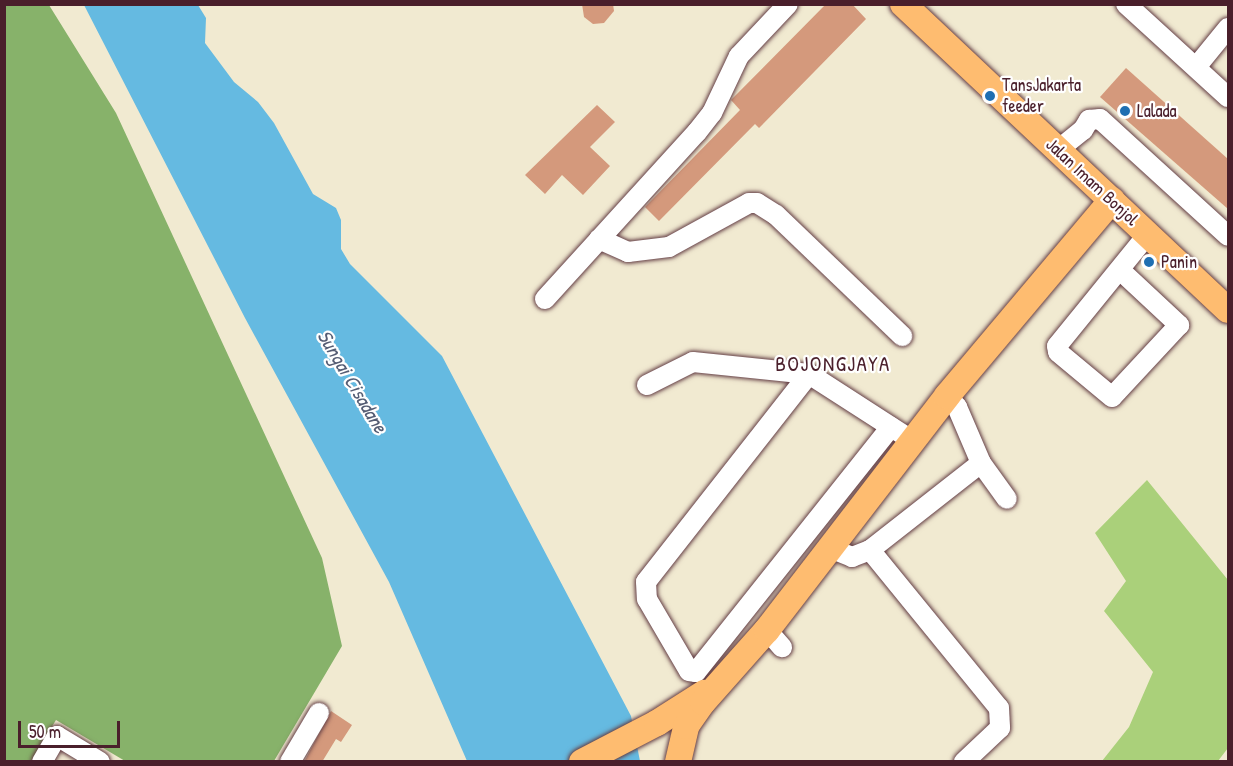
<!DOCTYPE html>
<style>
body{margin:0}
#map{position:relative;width:1233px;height:766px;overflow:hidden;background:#f1ead1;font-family:"Patrick Hand",sans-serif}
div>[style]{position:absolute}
.green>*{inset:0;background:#aad07a}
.forest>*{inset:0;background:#87b26a}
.water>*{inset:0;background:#65bae1}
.building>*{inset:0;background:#d4997c}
.roads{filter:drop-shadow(0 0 2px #633d44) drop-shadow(0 0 2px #633d44)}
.minor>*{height:20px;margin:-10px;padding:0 10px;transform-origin:10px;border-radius:10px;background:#fff}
.major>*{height:26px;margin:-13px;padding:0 13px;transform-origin:13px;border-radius:13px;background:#febc70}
.dots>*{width:16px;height:16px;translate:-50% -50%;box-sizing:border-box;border:3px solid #fff;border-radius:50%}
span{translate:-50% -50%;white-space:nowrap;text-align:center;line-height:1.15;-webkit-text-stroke:4.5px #fff;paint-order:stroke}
.poi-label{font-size:18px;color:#4a1f2b}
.left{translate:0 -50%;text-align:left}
.street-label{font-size:18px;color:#4a1f2b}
.water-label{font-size:20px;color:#555d74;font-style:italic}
.quarter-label{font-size:21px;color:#4a1f2b;letter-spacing:1.5px}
.frame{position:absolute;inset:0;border:6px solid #4a1f2b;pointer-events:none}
.scale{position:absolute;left:18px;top:721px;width:102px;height:27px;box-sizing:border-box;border:3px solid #4a1f2b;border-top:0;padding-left:8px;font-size:18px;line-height:21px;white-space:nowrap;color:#4a1f2b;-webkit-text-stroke:4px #fff;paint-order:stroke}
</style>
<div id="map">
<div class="green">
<i style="clip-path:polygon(1147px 480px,1228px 580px,1228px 748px,1218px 761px,1102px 761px,1129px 727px,1153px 672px,1104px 611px,1126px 581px,1095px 533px)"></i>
</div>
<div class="forest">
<i style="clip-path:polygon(4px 5px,49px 5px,116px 113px,322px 558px,342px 646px,274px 761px,125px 761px,56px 720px,31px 761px,5px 761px)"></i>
</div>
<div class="water">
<i style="clip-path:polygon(84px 5px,198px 5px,206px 18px,205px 43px,234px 82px,258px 102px,274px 123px,313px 194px,336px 208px,341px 220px,341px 249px,350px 264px,442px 356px,631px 716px,640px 761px,467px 761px,389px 582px,245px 318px)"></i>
</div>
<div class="building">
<i style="clip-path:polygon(582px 4px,613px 4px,614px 11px,604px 23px,593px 24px,584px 17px)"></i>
<i style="clip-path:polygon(826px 4px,852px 4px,866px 19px,759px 128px,755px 124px,659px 221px,645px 207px,740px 110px,731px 100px)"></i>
<i style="clip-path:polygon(1126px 68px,1228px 159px,1228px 209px,1100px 97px)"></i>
<i style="clip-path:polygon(597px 105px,615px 122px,590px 147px,610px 166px,583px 195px,562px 175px,545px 194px,525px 175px)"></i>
<i style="clip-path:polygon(331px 711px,352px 725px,341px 742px,336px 739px,322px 762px,304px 762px)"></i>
</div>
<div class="roads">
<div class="minor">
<i style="left:1126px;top:4px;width:138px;rotate:42.4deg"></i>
<i style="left:1197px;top:66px;width:49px;rotate:-50.8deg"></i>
<i style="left:1058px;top:150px;width:32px;rotate:-39deg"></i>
<i style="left:1083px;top:130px;width:12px;rotate:-59deg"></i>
<i style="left:1089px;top:120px;width:11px;rotate:-5deg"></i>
<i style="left:1100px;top:119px;width:173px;rotate:42.4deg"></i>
<i style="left:599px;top:239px;width:32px;rotate:24deg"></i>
<i style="left:628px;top:252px;width:41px;rotate:-7deg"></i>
<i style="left:669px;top:247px;width:91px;rotate:-28.8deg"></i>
<i style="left:749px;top:203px;width:8px"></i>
<i style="left:757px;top:203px;width:22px;rotate:32deg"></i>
<i style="left:776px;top:215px;width:175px;rotate:43.8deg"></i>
<i style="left:1120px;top:270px;width:81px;rotate:43deg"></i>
<i style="left:1179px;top:325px;width:98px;rotate:132.9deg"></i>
<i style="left:1112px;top:397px;width:70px;rotate:-140.2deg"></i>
<i style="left:1058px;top:352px;width:6px;rotate:-99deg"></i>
<i style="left:1057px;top:346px;width:144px;rotate:-50.9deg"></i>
<i style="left:545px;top:299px;width:226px;rotate:-47.7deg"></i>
<i style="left:697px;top:132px;width:24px;rotate:-52deg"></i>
<i style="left:712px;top:113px;width:63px;rotate:-64.7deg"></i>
<i style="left:739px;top:56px;width:71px;rotate:-46.7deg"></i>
<i style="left:809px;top:374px;width:264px;rotate:128.1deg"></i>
<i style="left:646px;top:582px;width:17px;rotate:87deg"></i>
<i style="left:647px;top:599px;width:83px;rotate:59.7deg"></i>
<i style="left:689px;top:671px;width:7px;rotate:8deg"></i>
<i style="left:696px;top:672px;width:313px;rotate:-51.5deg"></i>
<i style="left:647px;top:385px;width:51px;rotate:-26.6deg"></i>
<i style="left:693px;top:362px;width:117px;rotate:5.9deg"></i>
<i style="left:809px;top:374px;width:111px;rotate:32.8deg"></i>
<i style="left:981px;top:463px;width:44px;rotate:54.2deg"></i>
<i style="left:830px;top:548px;width:24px;rotate:22deg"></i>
<i style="left:852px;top:557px;width:19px;rotate:-21deg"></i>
<i style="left:870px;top:550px;width:204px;rotate:50.8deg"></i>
<i style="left:999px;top:708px;width:20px;rotate:87deg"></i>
<i style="left:1000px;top:728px;width:50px;rotate:136.6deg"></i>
<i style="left:870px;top:550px;width:141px;rotate:-38.1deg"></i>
<i style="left:981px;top:463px;width:61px;rotate:-113.2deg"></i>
<i style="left:957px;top:407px;width:15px;rotate:-132deg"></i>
<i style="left:767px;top:630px;width:23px;rotate:49deg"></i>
<i style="left:42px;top:762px;width:30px;rotate:-60deg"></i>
<i style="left:57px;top:736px;width:50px;rotate:31.2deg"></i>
<i style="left:290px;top:762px;width:57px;rotate:-59.4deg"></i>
</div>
<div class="major">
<i style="left:903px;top:4px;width:446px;rotate:43.3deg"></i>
<i style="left:582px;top:762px;width:85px;rotate:-27.5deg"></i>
<i style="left:657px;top:723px;width:56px;rotate:-32.6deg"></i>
<i style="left:678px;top:762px;width:37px;rotate:-77deg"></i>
<i style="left:686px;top:726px;width:29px;rotate:-55deg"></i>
<i style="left:703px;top:702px;width:96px;rotate:-48.4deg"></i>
<i style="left:767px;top:630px;width:295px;rotate:-52.4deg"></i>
<i style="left:947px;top:396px;width:256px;rotate:-49.9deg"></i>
</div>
</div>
<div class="dots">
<i style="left:990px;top:96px;background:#1f6fb2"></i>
<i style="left:1125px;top:111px;background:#1f6fb2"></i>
<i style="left:1149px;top:262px;background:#1f6fb2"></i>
</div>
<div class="poi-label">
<span class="left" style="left:1002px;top:96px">TansJakarta<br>feeder</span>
<span class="left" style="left:1137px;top:111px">Lalada</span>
<span class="left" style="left:1161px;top:262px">Panin</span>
</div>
<div class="street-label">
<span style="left:1092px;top:182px;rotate:43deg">Jalan Imam Bonjol</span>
</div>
<div class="water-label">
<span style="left:353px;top:381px;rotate:59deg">Sungai Cisadane</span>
</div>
<div class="quarter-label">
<span style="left:833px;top:364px">BOJONGJAYA</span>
</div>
<div class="frame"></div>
<div class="scale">50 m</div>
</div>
